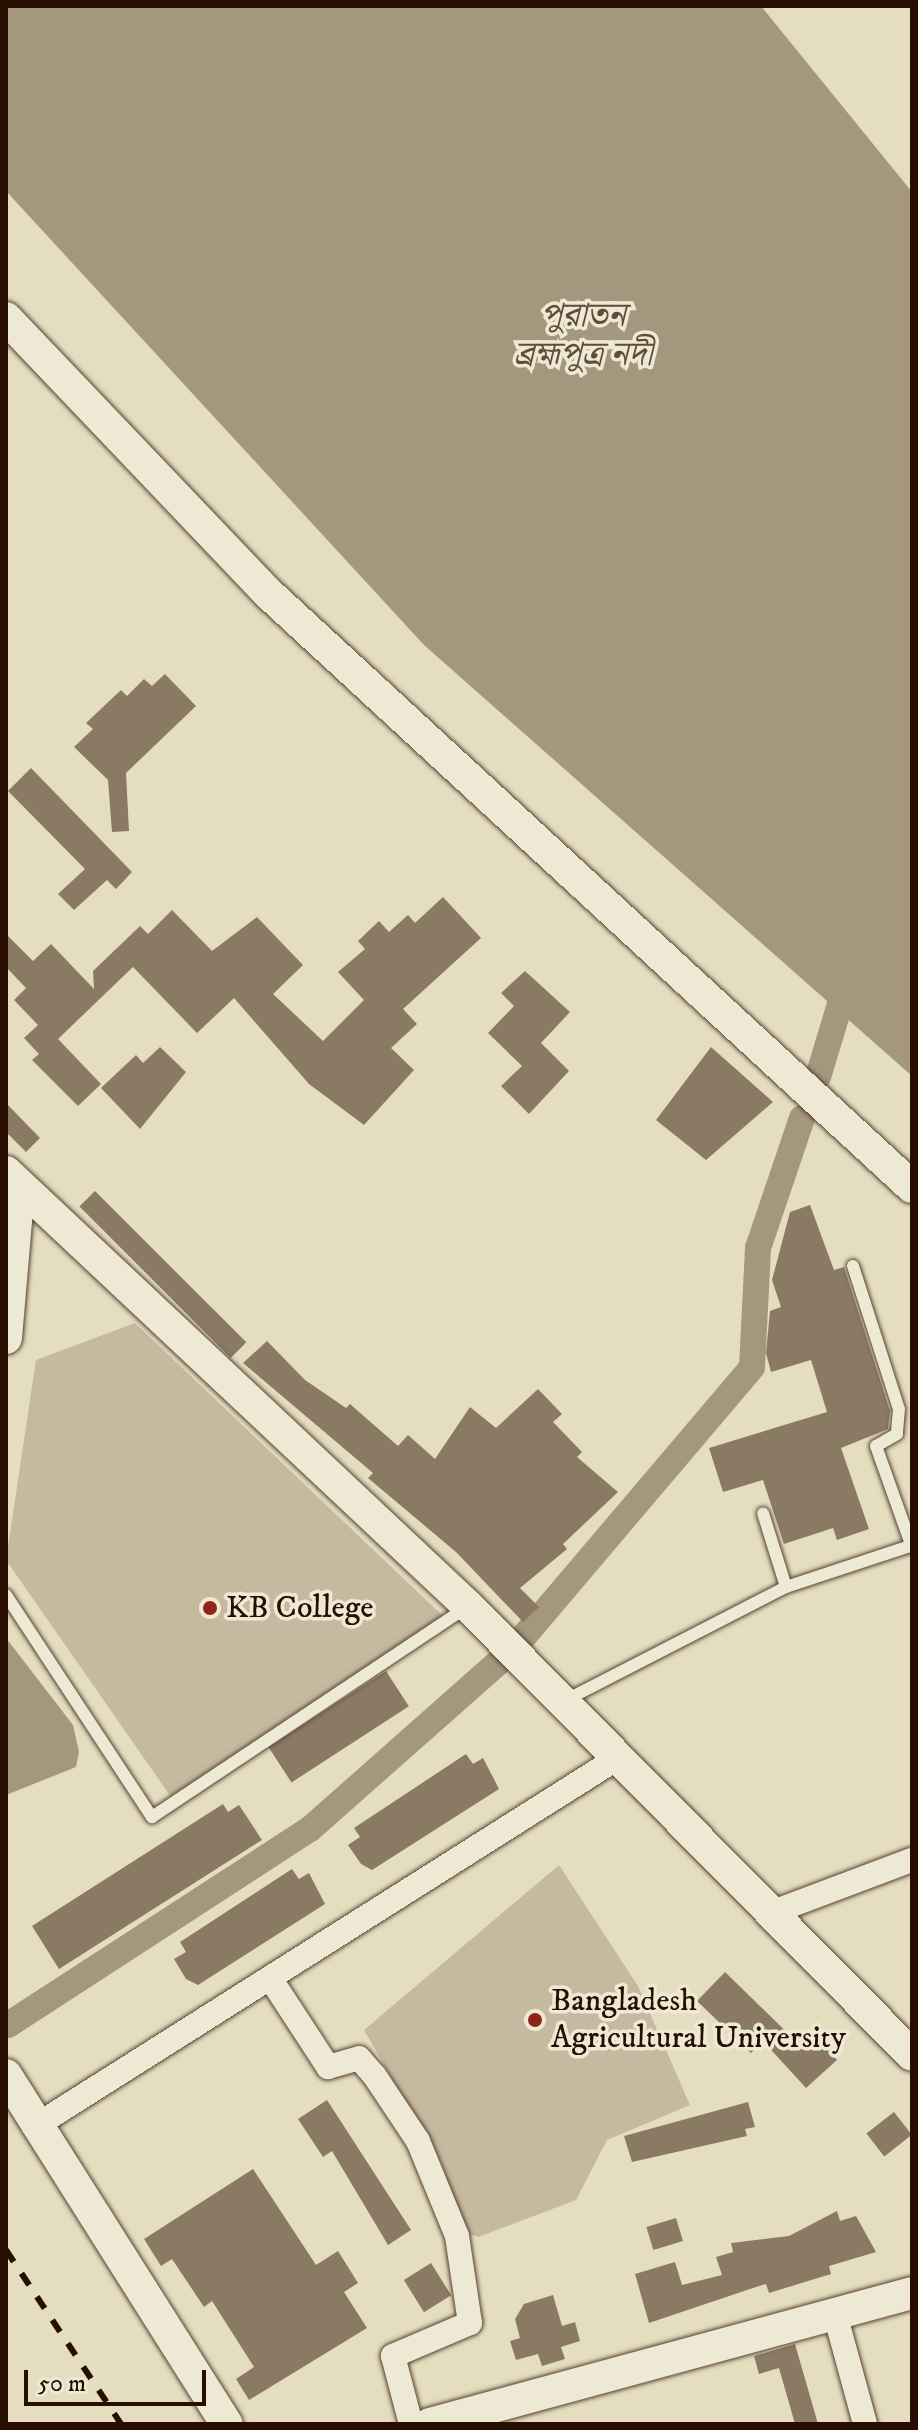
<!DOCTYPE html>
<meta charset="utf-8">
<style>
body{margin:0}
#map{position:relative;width:918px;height:2430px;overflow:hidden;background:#e5ddbf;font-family:"IM FELL DW Pica","Noto Serif Bengali",serif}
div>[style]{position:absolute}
.green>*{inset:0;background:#c5ba9f}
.water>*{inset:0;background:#a5977e}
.canal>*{height:26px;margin:-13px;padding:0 13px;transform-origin:13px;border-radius:13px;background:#a5977e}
.building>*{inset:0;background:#8a7a64;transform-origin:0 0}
.roads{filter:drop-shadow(0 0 2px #574230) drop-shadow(0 0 2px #574230)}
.lane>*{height:12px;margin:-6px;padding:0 6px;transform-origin:6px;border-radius:6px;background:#eee9d5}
.street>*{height:24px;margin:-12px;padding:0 12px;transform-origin:12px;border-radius:12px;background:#eee9d5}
.secondary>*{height:32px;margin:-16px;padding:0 16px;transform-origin:16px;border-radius:16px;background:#eee9d5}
.rail>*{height:6px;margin-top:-3px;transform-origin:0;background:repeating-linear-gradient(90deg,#280e01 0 14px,transparent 0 28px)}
.dots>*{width:22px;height:22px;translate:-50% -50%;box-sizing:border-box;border:4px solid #eee9d5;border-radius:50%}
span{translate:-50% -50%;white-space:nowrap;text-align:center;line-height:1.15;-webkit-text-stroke:7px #eee9d5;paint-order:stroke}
.poi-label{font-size:32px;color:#280e01}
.left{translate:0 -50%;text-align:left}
.water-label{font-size:34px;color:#604c39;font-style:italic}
.frame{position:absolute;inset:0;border:8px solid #280e01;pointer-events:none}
.scale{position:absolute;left:24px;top:2370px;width:182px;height:36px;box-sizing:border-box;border:4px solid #280e01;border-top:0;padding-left:10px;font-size:24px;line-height:28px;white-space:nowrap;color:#280e01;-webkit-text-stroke:6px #eee9d5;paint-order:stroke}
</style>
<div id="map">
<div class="green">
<i style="clip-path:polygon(135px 1323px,444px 1617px,171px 1797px,6px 1560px,36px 1360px)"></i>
<i style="clip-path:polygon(559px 1865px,638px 1986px,690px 2105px,607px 2140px,576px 2200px,478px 2237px,459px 2230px,442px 2165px,364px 2030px)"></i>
</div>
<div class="water">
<i style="clip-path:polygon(6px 6px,761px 6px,912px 192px,912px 1076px,424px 645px,6px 191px)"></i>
<i style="clip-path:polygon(6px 1638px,73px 1725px,79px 1752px,76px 1767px,6px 1795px)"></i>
</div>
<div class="canal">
<i style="left:818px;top:1077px;width:108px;rotate:-73.2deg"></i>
<i style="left:525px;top:1635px;width:351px;rotate:-49.7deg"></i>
<i style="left:752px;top:1367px;width:119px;rotate:-87.1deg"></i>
<i style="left:758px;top:1248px;width:137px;rotate:-71.3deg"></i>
<i style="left:8px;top:2025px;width:360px;rotate:-33deg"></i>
<i style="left:310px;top:1829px;width:258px;rotate:-41.5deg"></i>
</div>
<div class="building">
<i style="clip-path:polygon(165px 674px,196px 706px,126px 773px,129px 831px,112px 832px,108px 780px,74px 747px,93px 729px,86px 723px,121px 690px,127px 696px,144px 679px,152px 686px)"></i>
<i style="clip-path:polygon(31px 768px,132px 872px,116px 889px,107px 880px,74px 910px,58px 894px,85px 869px,8px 791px)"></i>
<i style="clip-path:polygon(443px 897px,481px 938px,403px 1009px,417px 1024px,391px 1048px,414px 1070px,364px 1125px,309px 1084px,234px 998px,197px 1033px,133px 967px,58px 1039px,101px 1084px,78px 1106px,32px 1060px,39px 1054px,24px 1038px,38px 1025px,14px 1000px,26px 988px,6px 967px,6px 934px,33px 961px,51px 944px,94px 989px,93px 971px,140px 926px,148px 934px,172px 910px,212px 951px,257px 917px,303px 965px,273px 994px,323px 1041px,364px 1000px,338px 972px,365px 949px,358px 941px,379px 921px,389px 932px,408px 915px,415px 923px)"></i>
<i style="clip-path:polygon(525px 971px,570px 1012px,541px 1043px,569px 1071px,529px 1114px,501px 1086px,522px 1066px,488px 1033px,514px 1006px,501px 993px)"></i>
<i style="clip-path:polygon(160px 1047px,186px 1072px,140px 1129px,101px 1088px,136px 1055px,143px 1063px)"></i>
<i style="clip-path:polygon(711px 1047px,773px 1102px,706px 1160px,656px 1120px)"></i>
<i style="clip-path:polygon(6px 1103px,40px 1138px,26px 1152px,6px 1132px)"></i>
<i style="left:95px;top:1191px;width:214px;height:22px;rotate:45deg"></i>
<i style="clip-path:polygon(810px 1205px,834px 1270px,844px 1267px,890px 1411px,888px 1429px,841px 1448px,869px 1529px,837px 1540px,833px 1528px,784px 1544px,763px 1480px,723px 1492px,709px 1448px,827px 1412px,811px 1360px,771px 1372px,766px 1353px,770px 1311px,781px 1307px,772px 1280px,790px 1212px)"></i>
<i style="clip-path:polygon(267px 1341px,305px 1380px,346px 1408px,350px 1404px,398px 1446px,408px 1435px,435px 1459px,470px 1407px,496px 1428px,538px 1389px,562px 1414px,553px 1422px,582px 1452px,577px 1457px,618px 1492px,563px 1544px,567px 1549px,520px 1588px,539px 1607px,523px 1622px,456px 1552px,368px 1478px,373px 1473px,243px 1363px)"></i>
<i style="left:386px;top:1671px;width:42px;height:140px;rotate:57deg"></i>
<i style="clip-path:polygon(466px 1754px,473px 1764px,483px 1758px,499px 1789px,372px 1870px,361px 1864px,348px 1845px,360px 1837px,354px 1828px)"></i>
<i style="clip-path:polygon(223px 1804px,228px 1812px,239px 1805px,262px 1840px,59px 1969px,32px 1926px)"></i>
<i style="clip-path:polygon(292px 1869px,299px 1879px,309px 1873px,325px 1904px,198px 1985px,186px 1979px,174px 1959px,186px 1952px,180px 1942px)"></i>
<i style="clip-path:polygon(725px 1972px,803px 2048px,816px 2037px,837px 2060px,806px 2088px,763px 2041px,751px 2053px,697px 2001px)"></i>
<i style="clip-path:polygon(327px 2100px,411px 2230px,388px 2245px,332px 2151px,323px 2157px,298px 2119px)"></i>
<i style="clip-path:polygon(748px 2102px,755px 2127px,745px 2129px,747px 2136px,632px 2162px,624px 2136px)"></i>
<i style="left:894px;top:2112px;width:29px;height:35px;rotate:52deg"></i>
<i style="clip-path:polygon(253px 2169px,316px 2265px,338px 2251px,358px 2283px,344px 2292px,367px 2328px,249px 2400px,236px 2379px,254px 2367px,212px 2301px,204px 2307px,172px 2259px,161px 2266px,144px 2239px)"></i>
<i style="clip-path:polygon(837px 2211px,840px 2221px,856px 2216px,876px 2252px,829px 2266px,831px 2274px,769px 2293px,766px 2284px,753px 2288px,649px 2323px,635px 2274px,675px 2262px,682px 2285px,722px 2275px,716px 2257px,733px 2252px,731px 2243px,789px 2236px)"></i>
<i style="left:676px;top:2218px;width:24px;height:31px;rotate:73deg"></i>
<i style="left:431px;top:2263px;width:38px;height:32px;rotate:58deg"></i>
<i style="clip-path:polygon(553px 2295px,562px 2326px,575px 2322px,580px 2341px,561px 2347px,565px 2359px,542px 2366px,538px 2354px,516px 2360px,510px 2341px,520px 2338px,515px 2319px,524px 2304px)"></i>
<i style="clip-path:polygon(795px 2344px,818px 2424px,795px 2424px,779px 2368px,759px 2374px,754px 2356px)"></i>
</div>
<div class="roads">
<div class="lane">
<i style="left:853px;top:1266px;width:150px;rotate:72.2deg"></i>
<i style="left:899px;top:1409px;width:25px;rotate:95deg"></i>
<i style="left:897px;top:1434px;width:24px;rotate:150deg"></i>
<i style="left:876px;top:1446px;width:107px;rotate:70.4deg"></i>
<i style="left:786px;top:1587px;width:127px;rotate:-18.3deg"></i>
<i style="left:6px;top:1595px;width:266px;rotate:56.7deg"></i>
<i style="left:152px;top:1817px;width:380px;rotate:-33.7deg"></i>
<i style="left:564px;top:1701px;width:250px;rotate:-27.2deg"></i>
<i style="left:786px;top:1587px;width:77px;rotate:-107.3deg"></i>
</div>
<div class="street">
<i style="left:768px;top:1914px;width:154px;rotate:-20.6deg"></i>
<i style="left:272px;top:1981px;width:103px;rotate:56.9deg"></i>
<i style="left:328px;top:2067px;width:32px;rotate:-16deg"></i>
<i style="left:359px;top:2058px;width:23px;rotate:49deg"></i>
<i style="left:374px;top:2075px;width:79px;rotate:56.3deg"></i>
<i style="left:418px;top:2141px;width:103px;rotate:67.7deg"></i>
<i style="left:457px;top:2236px;width:88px;rotate:81.5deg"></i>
<i style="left:470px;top:2323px;width:84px;rotate:156.8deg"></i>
<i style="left:393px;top:2356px;width:70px;rotate:75.2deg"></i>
<i style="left:34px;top:2127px;width:689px;rotate:-32.31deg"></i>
<i style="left:835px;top:2314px;width:114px;rotate:74.7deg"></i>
</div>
<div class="secondary">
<i style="left:6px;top:318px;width:380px;rotate:46.4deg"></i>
<i style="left:268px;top:593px;width:876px;rotate:42.69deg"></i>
<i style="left:6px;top:1172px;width:634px;rotate:43.21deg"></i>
<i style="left:468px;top:1606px;width:631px;rotate:45.32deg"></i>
<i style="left:6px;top:1338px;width:153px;rotate:-85.1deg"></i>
<i style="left:6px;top:2075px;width:413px;rotate:57.7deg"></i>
<i style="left:430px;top:2424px;width:499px;rotate:-15.2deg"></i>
</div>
</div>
<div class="rail">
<i style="left:6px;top:2250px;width:209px;rotate:56.5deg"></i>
</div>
<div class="dots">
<i style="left:210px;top:1608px;background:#8f2418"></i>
<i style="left:535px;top:2020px;background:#8f2418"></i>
</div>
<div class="poi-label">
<span class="left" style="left:226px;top:1608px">KB College</span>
<span class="left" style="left:551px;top:2020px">Bangladesh<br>Agricultural University</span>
</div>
<div class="water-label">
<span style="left:583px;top:336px">পুরাতন<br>ব্রহ্মপুত্র নদী</span>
</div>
<div class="frame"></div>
<div class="scale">50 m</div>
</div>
